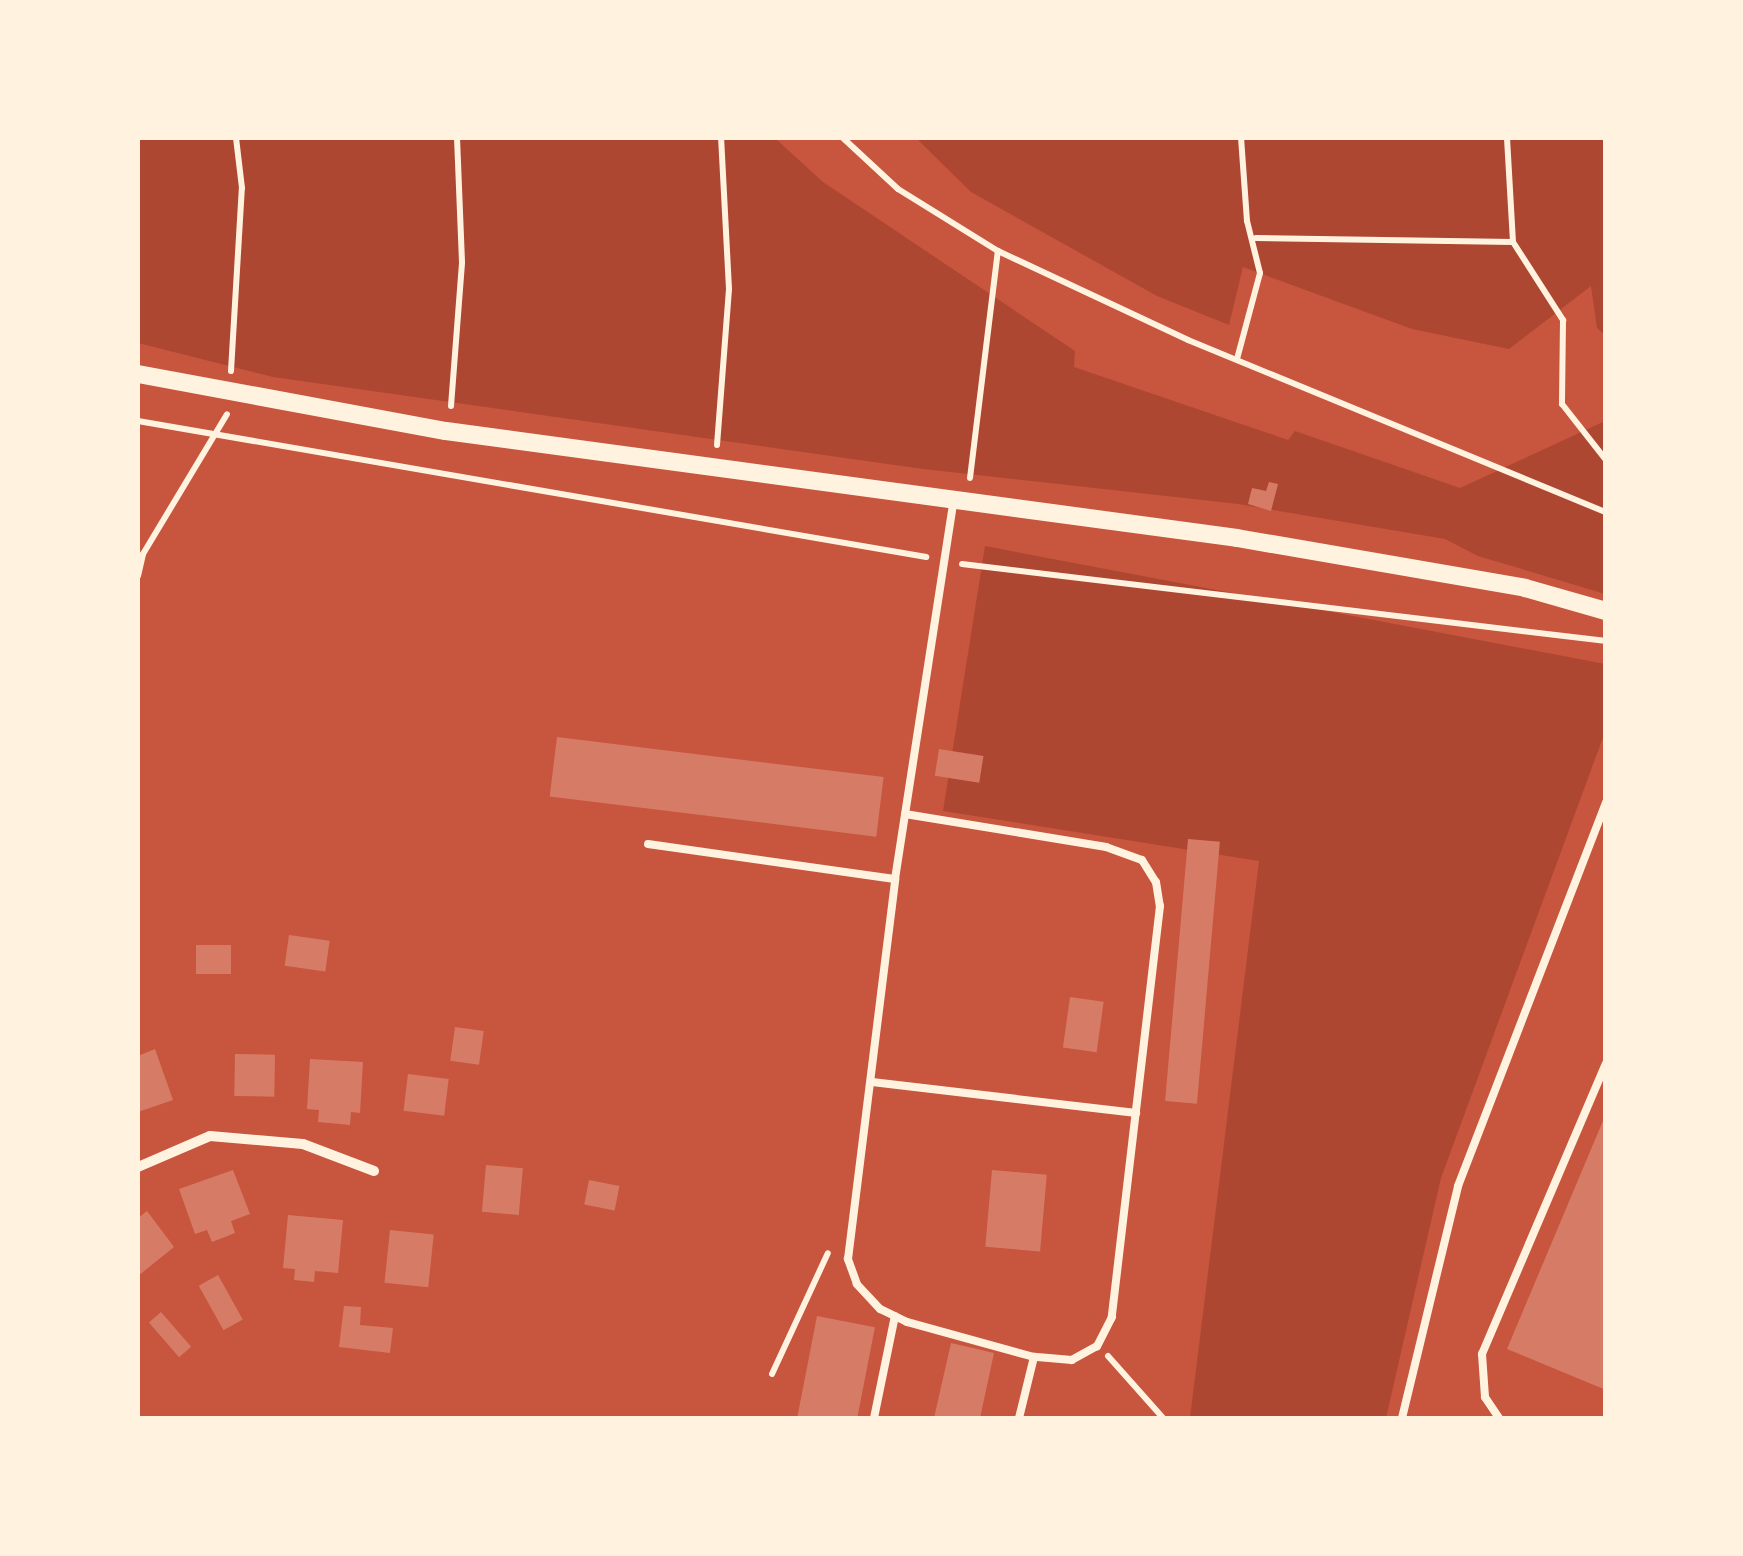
<!DOCTYPE html>
<style>
body{margin:0}
#map{position:relative;width:1743px;height:1556px;overflow:hidden;background:#c8553d;font-family:"Fira Sans Condensed",sans-serif}
div>[style]{position:absolute}
.green>*{inset:0;background:#ae4732}
.building>*{inset:0;background:#d67c66;transform-origin:0 0}
.path>*{height:6px;margin:-3px;padding:0 3px;transform-origin:3px;border-radius:3px;background:#fff3e0}
.service>*{height:8px;margin:-4px;padding:0 4px;transform-origin:4px;border-radius:4px;background:#fff3e0}
.minor>*{height:10px;margin:-5px;padding:0 5px;transform-origin:5px;border-radius:5px;background:#fff3e0}
.tertiary>*{height:18px;margin:-9px;padding:0 9px;transform-origin:9px;border-radius:9px;background:#fff3e0}
span{translate:-50% -50%;white-space:nowrap;text-align:center;line-height:1.15;-webkit-text-stroke:10px #fff3e0;paint-order:stroke}
.frame{position:absolute;inset:0;border:140px solid #fff3e0;pointer-events:none}
</style>
<div id="map">
<div class="green">
<i style="clip-path:polygon(138px 138px,775px 138px,823px 182px,1075px 351px,1074px 367px,1288px 440px,1295px 431px,1460px 488px,1605px 421px,1605px 594px,1478px 556px,1445px 539px,1238px 504px,923px 469px,273px 377px,138px 343px)"></i>
<i style="clip-path:polygon(916px 138px,1605px 138px,1605px 335px,1597px 328px,1591px 286px,1509px 349px,1412px 329px,1243px 267px,1229px 325px,1157px 296px,971px 192px)"></i>
<i style="clip-path:polygon(985px 546px,1605px 664px,1605px 732px,1441px 1178px,1386px 1418px,1190px 1418px,1259px 861px,943px 811px)"></i>
</div>
<div class="building">
<i style="clip-path:polygon(1269px 482px,1278px 484px,1271px 511px,1248px 504px,1252px 488px,1266px 491px)"></i>
<i style="left:557px;top:737px;width:329px;height:60px;rotate:7deg"></i>
<i style="left:939px;top:749px;width:45px;height:27px;rotate:9deg"></i>
<i style="left:1188px;top:839px;width:32px;height:263px;rotate:5deg"></i>
<i style="left:289px;top:935px;width:41px;height:31px;rotate:8deg"></i>
<i style="left:196px;top:945px;width:35px;height:29px"></i>
<i style="left:1070px;top:997px;width:34px;height:51px;rotate:8deg"></i>
<i style="left:455px;top:1027px;width:29px;height:34px;rotate:8deg"></i>
<i style="clip-path:polygon(155px 1049px,173px 1100px,138px 1112px,138px 1056px)"></i>
<i style="left:235px;top:1054px;width:40px;height:42px;rotate:1deg"></i>
<i style="clip-path:polygon(310px 1059px,363px 1062px,360px 1113px,351px 1112px,350px 1125px,318px 1122px,319px 1110px,307px 1109px)"></i>
<i style="left:408px;top:1074px;width:41px;height:37px;rotate:7deg"></i>
<i style="clip-path:polygon(1605px 1116px,1606px 1116px,1606px 1390px,1507px 1349px)"></i>
<i style="left:486px;top:1165px;width:37px;height:47px;rotate:5deg"></i>
<i style="clip-path:polygon(233px 1170px,250px 1214px,231px 1221px,235px 1233px,212px 1242px,207px 1230px,195px 1234px,179px 1189px)"></i>
<i style="left:992px;top:1170px;width:55px;height:77px;rotate:5deg"></i>
<i style="left:589px;top:1180px;width:31px;height:25px;rotate:11deg"></i>
<i style="clip-path:polygon(147px 1211px,174px 1247px,138px 1276px,138px 1218px)"></i>
<i style="clip-path:polygon(288px 1215px,343px 1220px,338px 1273px,315px 1271px,314px 1282px,294px 1280px,295px 1269px,283px 1268px)"></i>
<i style="left:390px;top:1230px;width:44px;height:53px;rotate:6deg"></i>
<i style="left:218px;top:1275px;width:51px;height:22px;rotate:61deg"></i>
<i style="clip-path:polygon(344px 1306px,361px 1307px,360px 1325px,393px 1328px,390px 1353px,339px 1347px)"></i>
<i style="left:161px;top:1312px;width:46px;height:16px;rotate:49deg"></i>
<i style="left:817px;top:1316px;width:59px;height:104px;rotate:11deg"></i>
<i style="clip-path:polygon(951px 1343px,994px 1353px,980px 1418px,934px 1418px)"></i>
</div>
<div class="path">
<i style="left:843px;top:138px;width:75px;rotate:42.8deg"></i>
<i style="left:898px;top:189px;width:118px;rotate:31.8deg"></i>
<i style="left:998px;top:251px;width:210px;rotate:25.1deg"></i>
<i style="left:1188px;top:340px;width:452px;rotate:22.4deg"></i>
<i style="left:1507px;top:138px;width:104px;rotate:86.7deg"></i>
<i style="left:1513px;top:242px;width:93px;rotate:57.3deg"></i>
<i style="left:1563px;top:320px;width:84px;rotate:90.7deg"></i>
<i style="left:1562px;top:404px;width:71px;rotate:51.8deg"></i>
<i style="left:1256px;top:238px;width:257px;rotate:0.9deg"></i>
<i style="left:1237px;top:359px;width:89px;rotate:-75deg"></i>
<i style="left:1260px;top:273px;width:54px;rotate:-104deg"></i>
<i style="left:1247px;top:221px;width:83px;rotate:-94.1deg"></i>
<i style="left:231px;top:371px;width:183px;rotate:-86.6deg"></i>
<i style="left:242px;top:188px;width:50px;rotate:-96.8deg"></i>
<i style="left:451px;top:406px;width:144px;rotate:-85.6deg"></i>
<i style="left:462px;top:262px;width:124px;rotate:-92.3deg"></i>
<i style="left:138px;top:421px;width:800px;rotate:9.79deg"></i>
<i style="left:717px;top:445px;width:156px;rotate:-85.6deg"></i>
<i style="left:729px;top:289px;width:151px;rotate:-93deg"></i>
<i style="left:970px;top:478px;width:229px;rotate:-83deg"></i>
<i style="left:962px;top:564px;width:649px;rotate:6.82deg"></i>
<i style="left:138px;top:576px;width:23px;rotate:-77deg"></i>
<i style="left:143px;top:554px;width:163px;rotate:-59deg"></i>
<i style="left:1108px;top:1356px;width:83px;rotate:48.4deg"></i>
<i style="left:772px;top:1374px;width:133px;rotate:-65.2deg"></i>
</div>
<div class="service">
<i style="left:905px;top:814px;width:204px;rotate:9.3deg"></i>
<i style="left:1106px;top:847px;width:38px;rotate:20deg"></i>
<i style="left:1142px;top:860px;width:26px;rotate:58deg"></i>
<i style="left:1156px;top:882px;width:24px;rotate:81deg"></i>
<i style="left:1160px;top:906px;width:414px;rotate:96.7deg"></i>
<i style="left:1112px;top:1317px;width:33px;rotate:117deg"></i>
<i style="left:1097px;top:1346px;width:29px;rotate:151deg"></i>
<i style="left:1072px;top:1360px;width:38px;rotate:-175deg"></i>
<i style="left:1034px;top:1357px;width:132px;rotate:-164.6deg"></i>
<i style="left:907px;top:1322px;width:30px;rotate:-154deg"></i>
<i style="left:880px;top:1309px;width:34px;rotate:-133deg"></i>
<i style="left:857px;top:1284px;width:27px;rotate:-110deg"></i>
<i style="left:848px;top:1259px;width:383px;rotate:-82.9deg"></i>
<i style="left:895px;top:879px;width:380px;rotate:-81.2deg"></i>
<i style="left:648px;top:844px;width:249px;rotate:8.1deg"></i>
<i style="left:872px;top:1082px;width:266px;rotate:6.7deg"></i>
<i style="left:874px;top:1418px;width:104px;rotate:-78.4deg"></i>
<i style="left:1019px;top:1418px;width:63px;rotate:-76.2deg"></i>
<i style="left:1402px;top:1418px;width:239px;rotate:-76.4deg"></i>
<i style="left:1458px;top:1186px;width:412px;rotate:-68.9deg"></i>
<i style="left:1499px;top:1418px;width:25px;rotate:-124deg"></i>
<i style="left:1485px;top:1397px;width:43px;rotate:-94deg"></i>
<i style="left:1482px;top:1354px;width:316px;rotate:-66.9deg"></i>
</div>
<div class="minor">
<i style="left:138px;top:1167px;width:78px;rotate:-23.3deg"></i>
<i style="left:210px;top:1136px;width:93px;rotate:4.9deg"></i>
<i style="left:303px;top:1144px;width:76px;rotate:20.8deg"></i>
</div>
<div class="tertiary">
<i style="left:138px;top:374px;width:313px;rotate:10.5deg"></i>
<i style="left:446px;top:431px;width:798px;rotate:7.7deg"></i>
<i style="left:1237px;top:538px;width:292px;rotate:9.8deg"></i>
<i style="left:1525px;top:588px;width:84px;rotate:15.9deg"></i>
</div>
<div class="frame"></div>
</div>
